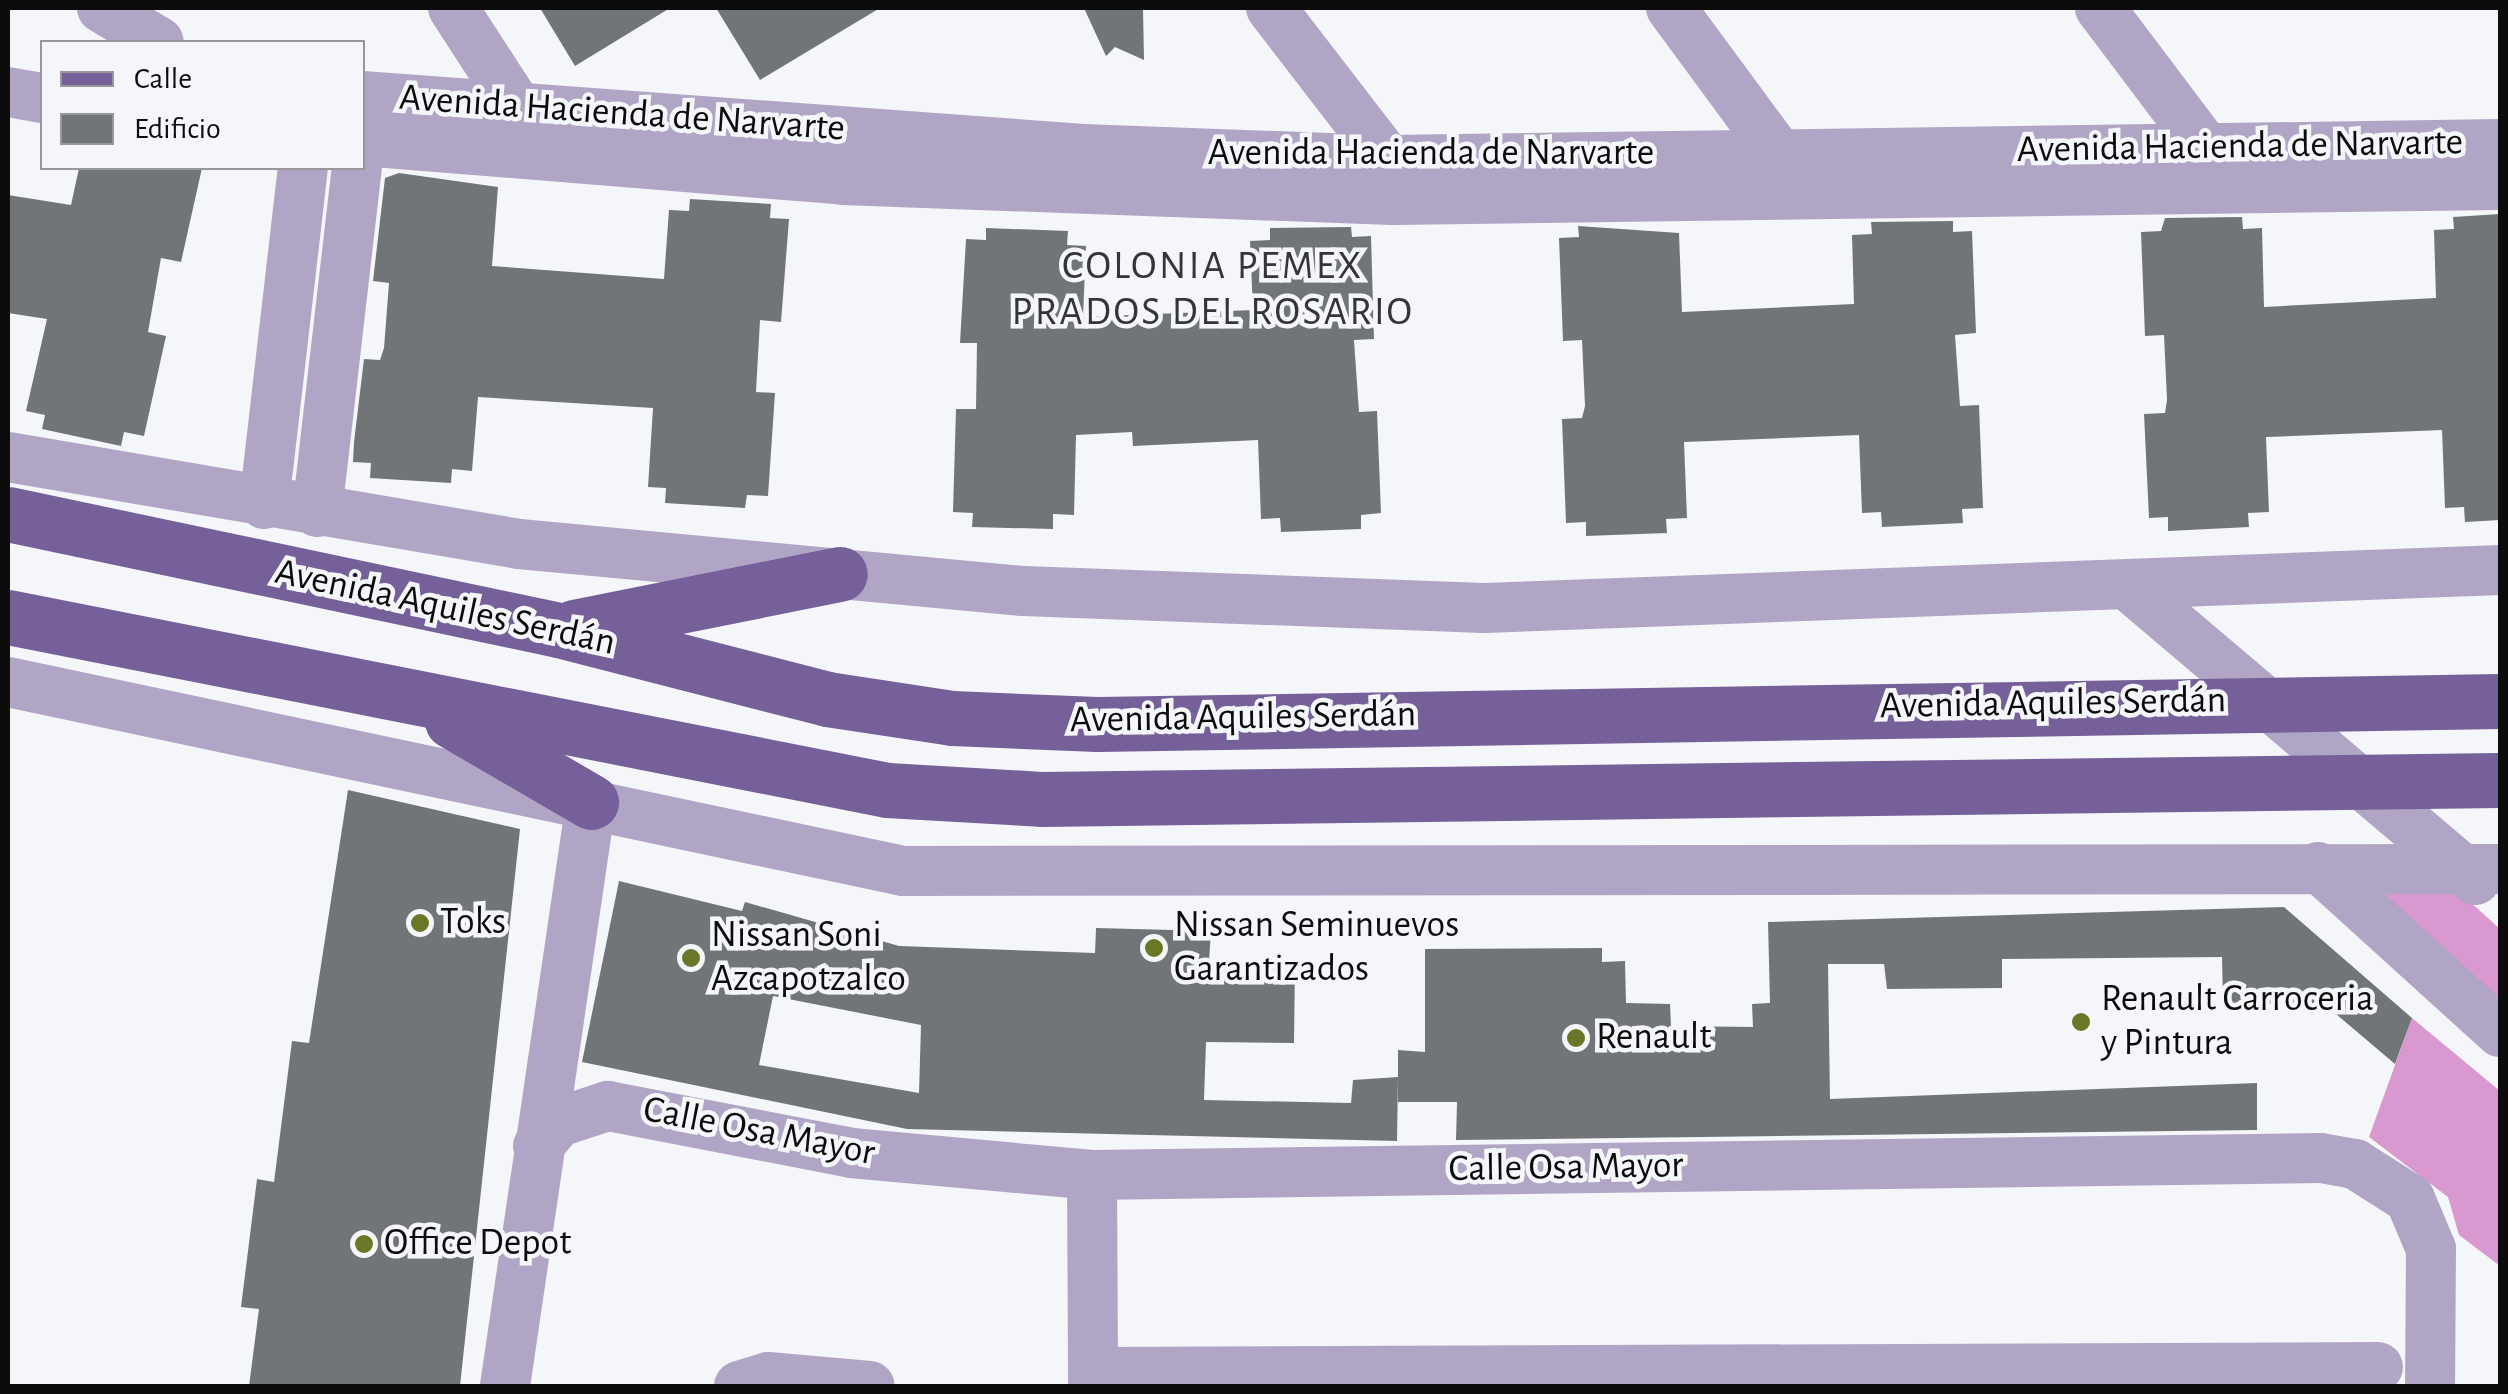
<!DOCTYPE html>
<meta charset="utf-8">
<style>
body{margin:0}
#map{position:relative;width:2508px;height:1394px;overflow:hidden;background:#f5f6fa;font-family:"Alegreya Sans",sans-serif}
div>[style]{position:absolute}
.forest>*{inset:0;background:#d998cf}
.building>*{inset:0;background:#727578}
.minor>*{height:50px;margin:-25px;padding:0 25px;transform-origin:25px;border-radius:25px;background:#b0a5c5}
.major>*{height:55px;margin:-27.5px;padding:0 27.5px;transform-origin:27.5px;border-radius:27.5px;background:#766099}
.dots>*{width:28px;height:28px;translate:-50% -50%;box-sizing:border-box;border:5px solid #f5f6fa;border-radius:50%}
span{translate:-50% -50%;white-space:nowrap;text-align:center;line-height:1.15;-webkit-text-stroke:9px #f5f6fa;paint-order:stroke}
.street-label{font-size:38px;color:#0c0c0d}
.poi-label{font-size:38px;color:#0c0c0d}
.left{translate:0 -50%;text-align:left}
.neighbourhood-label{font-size:40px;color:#343538;letter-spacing:2.5px}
.frame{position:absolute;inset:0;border:10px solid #0c0c0d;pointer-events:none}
.legend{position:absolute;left:40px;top:40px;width:325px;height:130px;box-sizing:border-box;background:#f5f6fa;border:2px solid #98989b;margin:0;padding:12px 18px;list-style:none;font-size:30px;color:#0c0c0d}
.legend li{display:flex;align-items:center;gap:20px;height:50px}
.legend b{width:50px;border:2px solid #98989b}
</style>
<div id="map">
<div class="forest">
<i style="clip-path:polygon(2455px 888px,2500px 929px,2500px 1003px,2373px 889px)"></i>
<i style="clip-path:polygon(2412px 1018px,2500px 1091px,2500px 1266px,2459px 1235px,2448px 1197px,2369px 1137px)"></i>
</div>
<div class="building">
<i style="clip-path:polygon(540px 8px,670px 8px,575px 66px)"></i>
<i style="clip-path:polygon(716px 8px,880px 8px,760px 80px)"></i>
<i style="clip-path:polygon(1084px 8px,1143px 8px,1144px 60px,1115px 47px,1106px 56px)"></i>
<i style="clip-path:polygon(79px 168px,202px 168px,181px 262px,161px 258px,148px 332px,166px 336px,144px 436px,124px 432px,121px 446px,42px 429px,45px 415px,26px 411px,47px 319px,8px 313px,8px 195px,71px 205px)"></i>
<i style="clip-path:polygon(399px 173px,498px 187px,492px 266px,664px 279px,669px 210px,689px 211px,690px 199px,771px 204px,770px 218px,789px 219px,781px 322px,760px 320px,756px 392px,775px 393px,768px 496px,747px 495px,745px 508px,665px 503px,666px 488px,648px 487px,653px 408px,478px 397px,472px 471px,452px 469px,451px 483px,370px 478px,371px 463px,353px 462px,354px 442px,364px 359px,380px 360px,384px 348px,389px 283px,373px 281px,385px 178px)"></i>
<i style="clip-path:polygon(2500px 214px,2500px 520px,2465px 522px,2464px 507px,2445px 508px,2442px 430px,2266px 437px,2269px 512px,2248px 513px,2249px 527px,2168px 531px,2168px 517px,2149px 518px,2144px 414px,2165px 413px,2167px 400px,2164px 335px,2145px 336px,2141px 232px,2161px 231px,2165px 218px,2242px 217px,2243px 229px,2262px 228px,2264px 307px,2436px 298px,2434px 230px,2454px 229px,2453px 217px)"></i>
<i style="clip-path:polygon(1953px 221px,1953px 232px,1972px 231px,1976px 333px,1955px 335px,1960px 406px,1979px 405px,1983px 508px,1962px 509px,1963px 523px,1882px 527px,1881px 512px,1862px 513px,1859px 435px,1684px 442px,1687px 518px,1666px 519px,1667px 533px,1586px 536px,1586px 522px,1566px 523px,1562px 419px,1582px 418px,1585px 406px,1582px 340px,1563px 341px,1559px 238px,1579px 237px,1578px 226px,1679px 233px,1682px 312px,1854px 304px,1852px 235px,1872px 234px,1871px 222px)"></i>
<i style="clip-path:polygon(1351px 227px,1352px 237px,1371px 236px,1374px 339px,1354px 340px,1359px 412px,1377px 411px,1381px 513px,1361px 515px,1361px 529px,1281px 532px,1280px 518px,1261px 519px,1258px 440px,1133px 446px,1132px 432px,1076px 435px,1074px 515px,1053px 514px,1053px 529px,972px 527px,973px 513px,953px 512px,956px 409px,976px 409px,977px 343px,960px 343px,966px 239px,986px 240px,986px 228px,1068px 231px,1067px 245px,1086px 246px,1083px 317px,1253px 310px,1250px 241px,1270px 240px,1270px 228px)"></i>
<i style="clip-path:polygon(348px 790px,520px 829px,460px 1386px,249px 1386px,259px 1309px,241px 1307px,257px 1179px,274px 1182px,292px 1041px,309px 1043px)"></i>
<i style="clip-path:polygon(evenodd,619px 881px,742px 911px,745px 902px,899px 946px,1095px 953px,1096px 928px,1211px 931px,1209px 962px,1295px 964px,1294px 1043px,1206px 1042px,1204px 1100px,1351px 1103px,1353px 1080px,1398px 1077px,1397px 1141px,907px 1129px,582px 1062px,619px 881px,773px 996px,921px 1025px,919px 1093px,759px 1065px,773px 996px)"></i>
<i style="clip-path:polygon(2284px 907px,2412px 1018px,2395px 1064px,2323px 1003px,2223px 1004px,2222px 957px,2002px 959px,2002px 988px,1887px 989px,1884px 964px,1828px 964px,1830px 1099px,2257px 1083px,2257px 1130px,1456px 1140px,1457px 1102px,1398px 1102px,1398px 1050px,1425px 1052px,1425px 949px,1602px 948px,1602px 962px,1625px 961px,1626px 1003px,1670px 1004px,1671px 1026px,1753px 1027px,1752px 1004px,1770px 1003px,1768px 922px)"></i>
</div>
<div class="minor">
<i style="left:102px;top:8px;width:66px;rotate:30.8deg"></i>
<i style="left:453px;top:8px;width:116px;rotate:57deg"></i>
<i style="left:1271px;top:8px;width:192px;rotate:52.4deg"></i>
<i style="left:1671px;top:8px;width:180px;rotate:53.6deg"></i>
<i style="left:2100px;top:8px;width:173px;rotate:53deg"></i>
<i style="left:8px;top:92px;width:35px;rotate:10deg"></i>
<i style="left:362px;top:96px;width:723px;rotate:4.2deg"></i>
<i style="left:1083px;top:149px;width:305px;rotate:2.1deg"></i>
<i style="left:1388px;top:160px;width:1112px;rotate:-0.82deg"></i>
<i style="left:362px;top:141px;width:482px;rotate:4.6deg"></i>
<i style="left:842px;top:180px;width:551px;rotate:2.08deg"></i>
<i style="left:1393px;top:200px;width:1107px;rotate:-0.78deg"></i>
<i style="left:8px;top:457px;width:518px;rotate:9.66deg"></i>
<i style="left:519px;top:544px;width:506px;rotate:5.33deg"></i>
<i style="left:1023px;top:591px;width:461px;rotate:2.1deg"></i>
<i style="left:1484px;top:608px;width:1017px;rotate:-2.14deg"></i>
<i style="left:264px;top:504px;width:338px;rotate:-83.4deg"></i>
<i style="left:317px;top:512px;width:346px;rotate:-83.4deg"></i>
<i style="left:2132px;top:589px;width:450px;rotate:40.3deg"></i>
<i style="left:8px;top:682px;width:915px;rotate:11.92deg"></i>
<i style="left:903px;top:871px;width:1597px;rotate:-0.07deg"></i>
<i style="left:2318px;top:867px;width:246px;rotate:42.2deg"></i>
<i style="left:538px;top:1146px;width:32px;rotate:-49deg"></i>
<i style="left:559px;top:1122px;width:52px;rotate:-18.1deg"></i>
<i style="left:608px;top:1106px;width:248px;rotate:10.9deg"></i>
<i style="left:851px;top:1153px;width:242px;rotate:5.2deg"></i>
<i style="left:1092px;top:1175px;width:1229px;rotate:-0.79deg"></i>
<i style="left:2321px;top:1158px;width:35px;rotate:10deg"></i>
<i style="left:2355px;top:1164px;width:65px;rotate:32.5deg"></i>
<i style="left:2410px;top:1199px;width:54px;rotate:67.2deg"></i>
<i style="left:2431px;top:1249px;width:137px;rotate:90.4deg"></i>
<i style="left:1092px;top:1175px;width:211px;rotate:89.7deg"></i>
<i style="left:1095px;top:1372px;width:1283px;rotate:-0.22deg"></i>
<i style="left:505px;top:1386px;width:590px;rotate:-81.62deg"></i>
<i style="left:739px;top:1386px;width:30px;rotate:-17deg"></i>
<i style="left:768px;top:1377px;width:102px;rotate:5deg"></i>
</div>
<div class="major">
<i style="left:8px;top:514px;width:563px;rotate:11.89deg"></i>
<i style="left:559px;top:630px;width:277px;rotate:14.4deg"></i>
<i style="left:827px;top:699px;width:126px;rotate:8.6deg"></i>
<i style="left:952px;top:718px;width:145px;rotate:2.4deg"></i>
<i style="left:1097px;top:724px;width:1403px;rotate:-0.94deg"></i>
<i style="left:8px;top:617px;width:896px;rotate:11.13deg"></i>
<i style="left:887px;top:790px;width:154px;rotate:3.3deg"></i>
<i style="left:1041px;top:799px;width:1459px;rotate:-0.75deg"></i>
<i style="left:574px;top:627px;width:271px;rotate:-11.3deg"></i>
<i style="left:452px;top:721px;width:161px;rotate:30.2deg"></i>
</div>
<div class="dots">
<i style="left:420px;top:923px;background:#687827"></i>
<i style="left:1154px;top:948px;background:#687827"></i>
<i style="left:691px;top:958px;background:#687827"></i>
<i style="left:2081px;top:1022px;background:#687827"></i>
<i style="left:1576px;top:1038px;background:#687827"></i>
<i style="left:364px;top:1244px;background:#687827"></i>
</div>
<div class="street-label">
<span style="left:622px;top:114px;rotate:4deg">Avenida Hacienda de Narvarte</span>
<span style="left:2240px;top:147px;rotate:-1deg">Avenida Hacienda de Narvarte</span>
<span style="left:1431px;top:154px">Avenida Hacienda de Narvarte</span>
<span style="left:445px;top:608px;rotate:12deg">Avenida Aquiles Serdán</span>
<span style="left:2053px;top:704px;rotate:-1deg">Avenida Aquiles Serdán</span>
<span style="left:1243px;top:718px;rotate:-1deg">Avenida Aquiles Serdán</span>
<span style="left:759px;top:1132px;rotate:11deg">Calle Osa Mayor</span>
<span style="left:1566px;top:1168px;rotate:-1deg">Calle Osa Mayor</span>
</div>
<div class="poi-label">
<span class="left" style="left:440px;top:923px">Toks</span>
<span class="left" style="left:1174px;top:948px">Nissan Seminuevos<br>Garantizados</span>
<span class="left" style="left:711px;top:958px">Nissan Soni<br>Azcapotzalco</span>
<span class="left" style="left:2101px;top:1022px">Renault Carroceria<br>y Pintura</span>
<span class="left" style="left:1596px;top:1038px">Renault</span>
<span class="left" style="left:384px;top:1244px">Office Depot</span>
</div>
<div class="neighbourhood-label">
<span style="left:1213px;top:289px">COLONIA PEMEX<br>PRADOS DEL ROSARIO</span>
</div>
<div class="frame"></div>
<ul class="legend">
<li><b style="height:12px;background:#766099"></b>Calle</li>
<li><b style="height:28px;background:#727578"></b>Edificio</li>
</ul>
</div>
